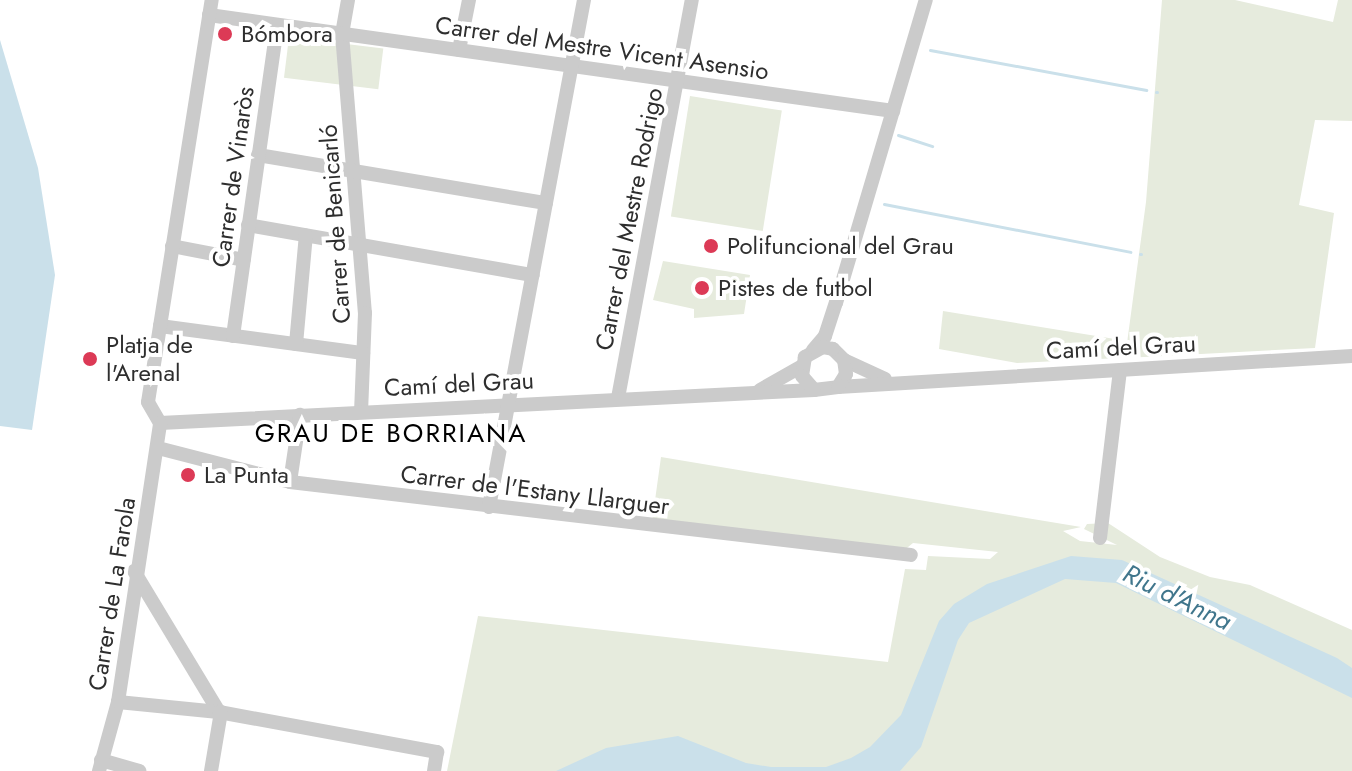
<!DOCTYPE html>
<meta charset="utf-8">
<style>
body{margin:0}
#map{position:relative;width:1352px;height:771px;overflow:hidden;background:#fff;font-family:Jost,sans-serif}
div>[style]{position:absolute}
.green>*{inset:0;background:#e6ebdd;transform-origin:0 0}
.water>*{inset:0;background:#cae0ea}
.stream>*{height:3px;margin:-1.5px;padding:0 1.5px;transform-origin:1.5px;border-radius:1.5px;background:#cae0ea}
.minor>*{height:14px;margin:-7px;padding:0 7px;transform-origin:7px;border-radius:7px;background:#cbcbcb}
.dots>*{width:22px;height:22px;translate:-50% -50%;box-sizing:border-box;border:4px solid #fff;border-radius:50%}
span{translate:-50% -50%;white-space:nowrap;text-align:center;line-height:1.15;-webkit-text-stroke:8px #fff;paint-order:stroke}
.poi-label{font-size:24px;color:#2e2e2e}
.left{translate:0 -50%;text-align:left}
.street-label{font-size:24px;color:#2e2e2e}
.neighbourhood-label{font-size:26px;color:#000;letter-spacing:2px}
.water-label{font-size:26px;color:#40768c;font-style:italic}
</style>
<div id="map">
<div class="green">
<i style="clip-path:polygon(1162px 0,1235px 0,1333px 22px,1338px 0,1352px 0,1352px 121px,1315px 120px,1299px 205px,1334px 213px,1315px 348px,1125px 358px,1146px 202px)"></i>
<i style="left:289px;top:37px;width:95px;height:41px;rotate:7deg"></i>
<i style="left:690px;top:96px;width:93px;height:122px;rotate:9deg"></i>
<i style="clip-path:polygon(663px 261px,750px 275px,744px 314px,694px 318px,694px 309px,653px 300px)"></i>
<i style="clip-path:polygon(943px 311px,1121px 340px,1120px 358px,1017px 363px,939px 349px)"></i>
<i style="clip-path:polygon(661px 457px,1081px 527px,1063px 531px,1080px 541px,1117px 545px,1084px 529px,1087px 524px,1108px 523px,1160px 557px,1210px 577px,1250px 585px,1352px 630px,1352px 771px,447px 771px,478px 616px,888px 662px,905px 569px,926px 570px,928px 556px,990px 559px,998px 552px,913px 543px,902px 552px,652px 522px)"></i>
</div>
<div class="water">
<i style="clip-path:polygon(0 40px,38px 168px,55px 275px,32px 430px,0 426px)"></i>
<i style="clip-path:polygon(1071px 556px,1122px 560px,1337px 658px,1352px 668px,1352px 698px,1116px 583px,1065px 579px,969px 623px,958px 640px,921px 747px,900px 771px,556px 771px,606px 748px,678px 736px,746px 763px,771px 767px,826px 767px,851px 758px,870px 747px,901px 715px,939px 621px,954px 604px,987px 584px)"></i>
</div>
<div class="stream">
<i style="left:930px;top:50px;width:220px;rotate:10.5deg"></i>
<i style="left:1156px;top:92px;width:1px"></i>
<i style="left:898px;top:135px;width:36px;rotate:18deg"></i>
<i style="left:884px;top:204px;width:251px;rotate:11deg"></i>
<i style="left:1140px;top:254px;width:1px"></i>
</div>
<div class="minor">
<i style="left:348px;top:0;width:35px;rotate:100deg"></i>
<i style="left:342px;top:34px;width:280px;rotate:85.3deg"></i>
<i style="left:365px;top:313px;width:99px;rotate:92.3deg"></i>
<i style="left:209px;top:15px;width:691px;rotate:7.99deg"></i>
<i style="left:459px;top:50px;width:51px;rotate:-78.7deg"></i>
<i style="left:258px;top:155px;width:292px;rotate:9.5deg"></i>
<i style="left:248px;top:225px;width:289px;rotate:10deg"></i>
<i style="left:172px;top:246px;width:73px;rotate:11deg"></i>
<i style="left:160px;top:326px;width:205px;rotate:7.6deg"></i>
<i style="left:233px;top:336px;width:314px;rotate:-81.9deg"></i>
<i style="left:296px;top:344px;width:109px;rotate:-84.8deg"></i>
<i style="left:813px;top:350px;width:18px;rotate:-49deg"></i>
<i style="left:825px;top:336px;width:35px;rotate:-72deg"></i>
<i style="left:836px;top:303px;width:316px;rotate:-73.5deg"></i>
<i style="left:844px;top:360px;width:45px;rotate:24.9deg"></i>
<i style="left:838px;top:387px;width:515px;rotate:-3.45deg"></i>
<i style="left:760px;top:390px;width:48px;rotate:-29.7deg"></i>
<i style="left:618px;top:398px;width:405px;rotate:-79.5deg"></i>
<i style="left:160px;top:423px;width:655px;rotate:-2.89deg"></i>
<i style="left:814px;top:390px;width:24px;rotate:-7deg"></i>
<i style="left:838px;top:387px;width:15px;rotate:-58deg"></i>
<i style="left:846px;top:374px;width:14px;rotate:-98deg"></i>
<i style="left:844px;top:360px;width:16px;rotate:-135deg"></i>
<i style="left:833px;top:349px;width:10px;rotate:-169deg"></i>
<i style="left:823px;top:347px;width:21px;rotate:151deg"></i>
<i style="left:805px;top:357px;width:19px;rotate:99deg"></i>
<i style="left:802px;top:376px;width:18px;rotate:49deg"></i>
<i style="left:160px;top:423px;width:24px;rotate:-120deg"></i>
<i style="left:148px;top:402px;width:407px;rotate:-81deg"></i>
<i style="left:158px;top:448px;width:136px;rotate:14.4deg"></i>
<i style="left:290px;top:482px;width:625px;rotate:6.7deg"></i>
<i style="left:290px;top:482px;width:68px;rotate:-81.5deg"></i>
<i style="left:489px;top:507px;width:516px;rotate:-79.39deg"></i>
<i style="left:1100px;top:538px;width:169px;rotate:-83.2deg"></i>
<i style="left:134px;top:571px;width:165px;rotate:58.9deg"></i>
<i style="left:118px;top:702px;width:101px;rotate:5.7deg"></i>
<i style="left:219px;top:712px;width:222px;rotate:10.4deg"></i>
<i style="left:437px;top:752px;width:19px;rotate:99deg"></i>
<i style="left:101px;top:760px;width:40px;rotate:16deg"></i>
<i style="left:99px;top:771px;width:72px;rotate:-74.6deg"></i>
<i style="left:118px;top:702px;width:282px;rotate:-81.4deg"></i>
<i style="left:211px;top:771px;width:60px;rotate:-80.4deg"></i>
</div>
<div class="dots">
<i style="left:225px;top:34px;background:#dc3a56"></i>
<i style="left:711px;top:246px;background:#dc3a56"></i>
<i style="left:702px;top:288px;background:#dc3a56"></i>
<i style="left:90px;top:359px;background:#dc3a56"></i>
<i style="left:188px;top:475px;background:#dc3a56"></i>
</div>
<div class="poi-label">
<span class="left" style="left:241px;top:34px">Bómbora</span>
<span class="left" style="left:727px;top:246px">Polifuncional del Grau</span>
<span class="left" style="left:718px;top:288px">Pistes de futbol</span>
<span class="left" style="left:106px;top:359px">Platja de<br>l'Arenal</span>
<span class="left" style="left:204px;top:475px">La Punta</span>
</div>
<div class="street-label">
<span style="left:602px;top:48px;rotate:8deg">Carrer del Mestre Vicent Asensio</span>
<span style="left:233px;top:177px;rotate:-82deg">Carrer de Vinaròs</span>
<span style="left:629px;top:219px;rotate:-79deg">Carrer del Mestre Rodrigo</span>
<span style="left:335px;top:224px;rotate:-94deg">Carrer de Benicarló</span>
<span style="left:1121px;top:347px;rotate:-3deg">Camí del Grau</span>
<span style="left:459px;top:384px;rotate:-3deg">Camí del Grau</span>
<span style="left:535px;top:490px;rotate:7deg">Carrer de l'Estany Llarguer</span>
<span style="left:112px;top:594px;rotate:-81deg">Carrer de La Farola</span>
</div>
<div class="neighbourhood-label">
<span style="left:391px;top:434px">GRAU DE BORRIANA</span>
</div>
<div class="water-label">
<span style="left:1177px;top:598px;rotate:26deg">Riu d'Anna</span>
</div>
</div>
